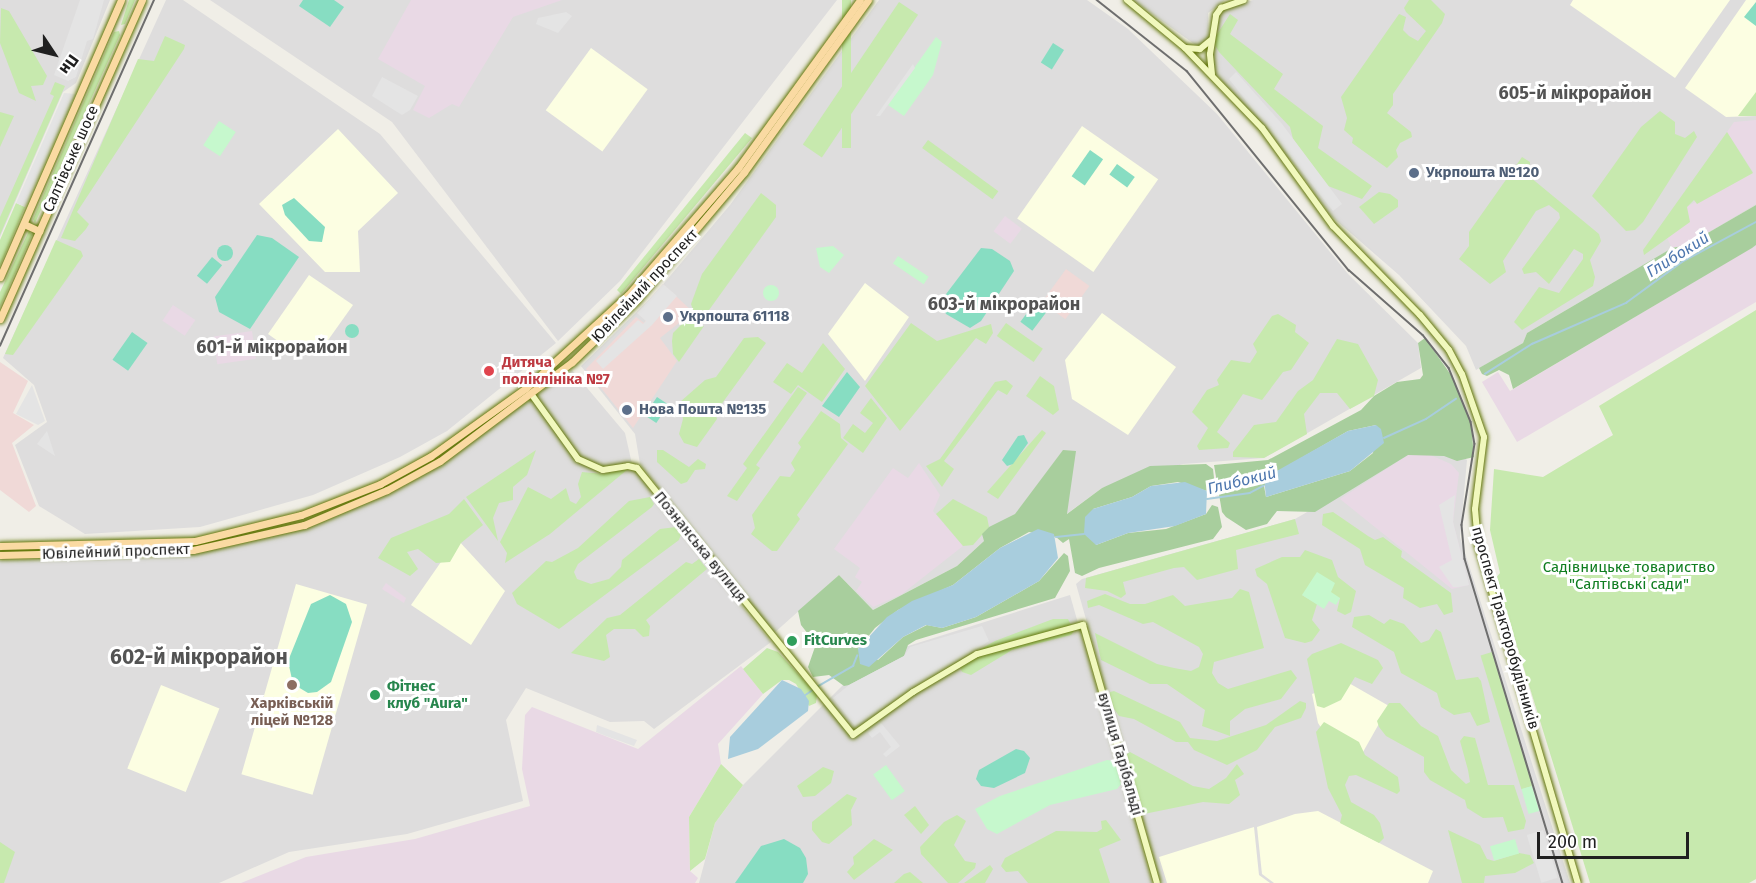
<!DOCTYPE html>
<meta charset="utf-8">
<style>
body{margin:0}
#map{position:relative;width:1756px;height:883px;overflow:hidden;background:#f0eee7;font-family:"Fira Sans",sans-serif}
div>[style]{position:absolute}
.residential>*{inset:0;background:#dedddd}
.commercial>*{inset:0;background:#f0d9d7;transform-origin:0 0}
.industrial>*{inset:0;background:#e9d9e5;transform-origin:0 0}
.education>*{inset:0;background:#fcfee2;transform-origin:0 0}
.grass>*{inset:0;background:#c7e9ae;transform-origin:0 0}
.forest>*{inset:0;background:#a8ce9d}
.park>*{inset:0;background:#c6f8cd;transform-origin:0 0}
.round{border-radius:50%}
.pitch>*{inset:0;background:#87ddc2;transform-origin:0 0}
.parking>*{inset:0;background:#e4e4e4;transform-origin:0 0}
.water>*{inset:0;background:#a8cddd}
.stream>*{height:1.5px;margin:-0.75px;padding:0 0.75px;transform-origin:0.75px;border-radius:0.75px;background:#a8cddd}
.roads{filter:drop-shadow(0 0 2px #627608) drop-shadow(0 0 2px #627608)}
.secondary>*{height:6px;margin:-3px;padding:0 3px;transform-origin:3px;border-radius:3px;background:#f1f8bd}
.primary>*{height:7px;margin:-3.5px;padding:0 3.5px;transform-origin:3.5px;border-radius:3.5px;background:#fadaa2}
.tram>*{height:1.5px;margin:-0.75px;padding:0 0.75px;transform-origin:0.75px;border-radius:0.75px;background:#6e6e6e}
.dots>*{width:16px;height:16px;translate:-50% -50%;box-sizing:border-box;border:3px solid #fff;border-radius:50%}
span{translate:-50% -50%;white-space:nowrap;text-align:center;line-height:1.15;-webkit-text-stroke:6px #fff;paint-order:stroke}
.street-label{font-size:15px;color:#202020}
.service-label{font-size:15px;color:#4e5e75;font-weight:700}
.left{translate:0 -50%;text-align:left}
.health-label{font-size:15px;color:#be3a42;font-weight:700}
.park-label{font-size:15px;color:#0f7d20}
.leisure-label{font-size:15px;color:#27864d;font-weight:700}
.education-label{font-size:15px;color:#785e54;font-weight:700}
.water-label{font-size:16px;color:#4e77ae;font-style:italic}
.quarter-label{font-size:18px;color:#535353;font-weight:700}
.district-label{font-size:21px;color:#535353;font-weight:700}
.north{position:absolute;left:24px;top:24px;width:60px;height:60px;-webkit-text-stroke:4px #fff;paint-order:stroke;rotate:125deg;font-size:16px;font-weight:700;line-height:24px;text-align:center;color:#202020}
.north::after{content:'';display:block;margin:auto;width:21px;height:27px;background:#202020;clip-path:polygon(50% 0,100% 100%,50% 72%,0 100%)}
.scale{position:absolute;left:1537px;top:832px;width:152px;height:27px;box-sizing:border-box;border:3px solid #202020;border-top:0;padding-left:8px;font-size:18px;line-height:21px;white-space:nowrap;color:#202020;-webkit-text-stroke:4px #fff;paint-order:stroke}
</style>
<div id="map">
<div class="residential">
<i style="clip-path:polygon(0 0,110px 0,76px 83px,63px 92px,0 237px)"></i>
<i style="clip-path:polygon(166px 0,183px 0,380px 134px,556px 343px,447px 431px,400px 457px,313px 495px,200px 527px,85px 534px,39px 506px,15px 445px,47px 422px,34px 385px,3px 358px)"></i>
<i style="clip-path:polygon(210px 0,837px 0,620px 281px,558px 341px,392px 122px)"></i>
<i style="clip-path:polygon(879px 0,1087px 0,1128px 29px,1217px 114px,1348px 274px,1418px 343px,1421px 368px,1264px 458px,1183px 464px,1102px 488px,1068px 513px,1028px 522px,984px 541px,957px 566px,873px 610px,839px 575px,773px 634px,640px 464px,635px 434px,581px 366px,654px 295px,730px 205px)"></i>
<i style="clip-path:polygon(1133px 0,1225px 0,1208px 13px,1209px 38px,1197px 46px)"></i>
<i style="clip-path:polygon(1253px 0,1756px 0,1756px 205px,1687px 245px,1672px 248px,1527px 333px,1523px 343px,1476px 370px,1466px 346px,1399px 275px,1330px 215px,1294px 164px,1211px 68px,1215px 19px,1222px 10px)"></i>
<i style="clip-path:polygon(572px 370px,625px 433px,632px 464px,670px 519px,771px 642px,654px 729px,644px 721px,610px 722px,526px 688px,506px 720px,523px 801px,407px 834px,289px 852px,219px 883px,0 883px,0 561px,190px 553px,320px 523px,419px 478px)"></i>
<i style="clip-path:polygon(1429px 442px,1448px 443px,1467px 460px,1460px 537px,1570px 883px,1161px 883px,1076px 584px,1082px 579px,1295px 519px)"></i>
<i style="clip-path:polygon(1070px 595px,1152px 883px,699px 883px,715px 823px,743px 785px,851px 677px,905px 647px)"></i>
</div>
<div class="commercial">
<i style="left:1066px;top:269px;width:29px;height:41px;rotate:36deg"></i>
<i style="clip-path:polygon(663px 284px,693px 312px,660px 338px,677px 361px,633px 428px,586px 369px,636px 317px,644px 323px,646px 320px,637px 313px)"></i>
<i style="clip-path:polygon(0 362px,28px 381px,13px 413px,34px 425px,12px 443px,36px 506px,29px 512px,0 490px)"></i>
</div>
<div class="industrial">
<i style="clip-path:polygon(411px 0,562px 0,513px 17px,459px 107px,452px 104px,429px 118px,413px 110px,425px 86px,378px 59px)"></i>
<i style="clip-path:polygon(1756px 120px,1756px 204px,1687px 245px,1672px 248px,1667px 238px,1689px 222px,1686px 207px,1753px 172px,1727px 132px,1734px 122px)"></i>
<i style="left:1005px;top:216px;width:21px;height:19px;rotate:37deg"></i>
<i style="clip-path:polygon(1756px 245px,1756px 302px,1517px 442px,1482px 382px,1498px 372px,1510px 391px)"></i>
<i style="left:173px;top:305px;width:27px;height:19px;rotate:34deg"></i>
<i style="left:252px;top:331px;width:28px;height:39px;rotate:82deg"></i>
<i style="clip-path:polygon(1428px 454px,1451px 464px,1459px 473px,1453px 522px,1469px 585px,1452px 589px,1340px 499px,1408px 455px)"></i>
<i style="clip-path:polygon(919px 463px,940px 495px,933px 511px,963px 546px,902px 594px,873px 607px,856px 591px,862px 582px,855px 577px,860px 568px,834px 549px,893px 468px,908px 478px)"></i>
<i style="clip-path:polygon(386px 583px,406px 598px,404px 603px,382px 589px)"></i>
<i style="clip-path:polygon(741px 666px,763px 694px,718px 744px,721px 764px,689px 817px,690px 871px,698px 878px,695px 883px,241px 883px,306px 857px,415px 839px,530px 806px,522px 769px,525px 715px,532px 707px,638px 749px)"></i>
</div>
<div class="education">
<i style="clip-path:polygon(1573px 0,1730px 0,1675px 78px,1570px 5px)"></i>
<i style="clip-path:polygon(1746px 0,1756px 0,1756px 116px,1726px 117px,1685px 88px)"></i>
<i style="left:591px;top:48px;width:70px;height:77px;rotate:36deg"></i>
<i style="left:1082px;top:126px;width:93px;height:113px;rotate:35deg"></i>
<i style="clip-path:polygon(338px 129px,398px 193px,358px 231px,360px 272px,325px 272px,259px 204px)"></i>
<i style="clip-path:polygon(309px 275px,353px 305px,321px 350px,299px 356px,268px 334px)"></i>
<i style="clip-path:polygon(865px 283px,909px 317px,865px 381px,828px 334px)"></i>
<i style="clip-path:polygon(1102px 313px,1176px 367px,1128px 435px,1072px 399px,1065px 360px)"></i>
<i style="clip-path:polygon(457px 539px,505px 591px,471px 645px,411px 605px)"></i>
<i style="left:296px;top:584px;width:74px;height:198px;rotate:16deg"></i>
<i style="clip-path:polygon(1347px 682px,1389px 706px,1363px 752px,1322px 729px,1318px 723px,1312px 694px)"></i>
<i style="left:161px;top:685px;width:63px;height:90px;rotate:22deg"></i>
<i style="clip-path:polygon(1318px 811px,1433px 871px,1428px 883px,1274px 883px,1262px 874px,1257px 827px,1295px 814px)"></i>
<i style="clip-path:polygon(1254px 827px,1259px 875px,1270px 883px,1167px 883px,1159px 857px)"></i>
</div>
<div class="grass">
<i style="clip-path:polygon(129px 0,135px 0,125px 24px,121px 25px)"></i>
<i style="left:842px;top:0;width:9px;height:148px"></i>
<i style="clip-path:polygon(1409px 0,1431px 0,1445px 14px,1442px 23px,1393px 94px,1393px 105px,1387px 113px,1411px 132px,1412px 137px,1400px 143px,1396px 150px,1398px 157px,1387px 168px,1352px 143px,1353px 138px,1344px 130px,1347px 118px,1341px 97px,1399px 14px,1406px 17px,1403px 30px,1409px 36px,1418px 41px,1426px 31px,1406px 12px,1404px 8px)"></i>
<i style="left:899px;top:2px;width:23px;height:172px;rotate:34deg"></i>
<i style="clip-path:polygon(1px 8px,9px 11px,47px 76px,43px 85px,31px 86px,36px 101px,19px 93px,0 43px)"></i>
<i style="clip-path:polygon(1230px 14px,1238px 20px,1230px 34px,1283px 74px,1274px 89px,1323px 126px,1318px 148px,1372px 186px,1362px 199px,1328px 186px,1293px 139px,1290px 127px,1219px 52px,1215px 45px,1216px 36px)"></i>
<i style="clip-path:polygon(119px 31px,120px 35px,35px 223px,33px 219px,114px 32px)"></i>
<i style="clip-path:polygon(165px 36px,185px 45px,184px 49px,77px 212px,89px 224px,86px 229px,75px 241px,61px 238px,138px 59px,154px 61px)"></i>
<i style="clip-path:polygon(55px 82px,65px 86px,0 235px,0 217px,54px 96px,50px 94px)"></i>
<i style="clip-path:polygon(1756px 92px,1756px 116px,1738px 116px)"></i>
<i style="clip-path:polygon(1660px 111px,1675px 122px,1675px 134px,1685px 138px,1694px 131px,1697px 137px,1643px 222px,1635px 230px,1626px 231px,1592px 196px,1641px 127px)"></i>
<i style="clip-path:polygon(0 112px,14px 116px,0 147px)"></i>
<i style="clip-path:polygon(1727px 132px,1753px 173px,1697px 204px,1694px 200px,1687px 207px,1690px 222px,1644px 255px,1643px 250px)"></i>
<i style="clip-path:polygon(745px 133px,752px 138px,621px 294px,617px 290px)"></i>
<i style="left:928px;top:140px;width:87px;height:10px;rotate:36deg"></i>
<i style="clip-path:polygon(1522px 157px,1530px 162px,1530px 177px,1599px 234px,1601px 241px,1590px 260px,1595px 277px,1593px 286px,1522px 330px,1514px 322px,1539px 287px,1559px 293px,1583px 259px,1583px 254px,1574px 249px,1549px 284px,1536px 272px,1524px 274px,1522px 269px,1560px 218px,1559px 213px,1549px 205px,1536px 211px,1503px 261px,1506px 272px,1490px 284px,1459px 259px,1469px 246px,1469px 232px)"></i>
<i style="clip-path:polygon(1379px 192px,1390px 194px,1398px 200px,1398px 207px,1374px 224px,1359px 207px)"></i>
<i style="clip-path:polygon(761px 193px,776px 205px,776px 217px,704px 317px,695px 316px,691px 304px,702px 274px)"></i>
<i style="clip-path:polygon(16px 203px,25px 207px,0 266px,0 240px)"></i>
<i style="clip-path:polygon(29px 231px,32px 235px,0 307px,0 292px)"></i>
<i style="clip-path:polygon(56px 240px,81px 251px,83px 256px,13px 355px,5px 354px)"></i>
<i style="clip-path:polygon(1756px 310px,1756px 879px,1749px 883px,1590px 883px,1496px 578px,1500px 573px,1490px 530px,1494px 469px,1543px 477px,1613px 435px,1599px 406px)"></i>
<i style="clip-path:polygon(1278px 314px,1296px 325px,1295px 332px,1309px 343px,1291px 370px,1283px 372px,1262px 400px,1243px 394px,1217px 432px,1230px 443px,1228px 448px,1199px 450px,1197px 446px,1208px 428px,1192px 412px,1207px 390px,1219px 385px,1217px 380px,1231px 360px,1250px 363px,1257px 352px,1253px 344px,1272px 316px)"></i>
<i style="clip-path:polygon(685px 321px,704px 326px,679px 362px,673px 354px,672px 341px,673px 333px)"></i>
<i style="clip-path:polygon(911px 323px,937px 341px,991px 324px,993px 333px,986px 344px,976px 338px,900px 431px,865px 386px)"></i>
<i style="left:1006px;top:323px;width:45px;height:16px;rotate:35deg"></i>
<i style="clip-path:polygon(758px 337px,766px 343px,715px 413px,717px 419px,697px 447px,684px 443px,679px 434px,683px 419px,680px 402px,705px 380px,716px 377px,744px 338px)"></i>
<i style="clip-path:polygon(1337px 339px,1358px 344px,1378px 380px,1374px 396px,1350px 409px,1337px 393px,1320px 393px,1304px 414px,1307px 434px,1264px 458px,1233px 457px,1233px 452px,1254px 425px,1276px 422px,1298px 391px,1313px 380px)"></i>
<i style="clip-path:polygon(823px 343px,845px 369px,822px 402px,798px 385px,791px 394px,773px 382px,787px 363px,802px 373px)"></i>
<i style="clip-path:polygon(1040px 376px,1054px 386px,1059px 410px,1053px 415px,1026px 396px)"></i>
<i style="clip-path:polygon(1006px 380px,1013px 386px,1007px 395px,998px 390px,944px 461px,954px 469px,942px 487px,926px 466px,940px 459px,995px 382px)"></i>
<i style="clip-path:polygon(798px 387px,807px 393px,756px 465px,760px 468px,737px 501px,727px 496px,747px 468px,743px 464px)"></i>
<i style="clip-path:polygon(871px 398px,887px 418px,863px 453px,843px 438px,853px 424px,865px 433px,873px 423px,860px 413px)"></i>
<i style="clip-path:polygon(821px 411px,840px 424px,841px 438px,848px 444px,797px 515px,800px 519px,777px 551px,772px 551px,751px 534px,755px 528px,752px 515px,780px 476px,790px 477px,795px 470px,791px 463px,801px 447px,798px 443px)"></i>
<i style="clip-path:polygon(1042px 430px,1046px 433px,998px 499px,987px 492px)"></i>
<i style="clip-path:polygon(536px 450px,527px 475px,513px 487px,513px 500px,499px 503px,493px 518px,498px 541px,466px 497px)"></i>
<i style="clip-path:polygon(657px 450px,663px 450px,689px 467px,698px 459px,706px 464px,705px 469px,695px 470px,687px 482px,681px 484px,657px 462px)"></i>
<i style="clip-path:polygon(628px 469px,550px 534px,505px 563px,507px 553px,500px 542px,528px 487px,551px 499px,566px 488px,570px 501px,576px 504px,581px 497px,578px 484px,582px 472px,603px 474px)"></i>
<i style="clip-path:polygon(650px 497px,654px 504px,652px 507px,578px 564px,574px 572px,577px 579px,591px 584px,609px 579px,621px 567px,622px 560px,660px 529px,676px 527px,681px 534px,679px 540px,559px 629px,517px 604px,512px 593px,546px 561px,552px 562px,578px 548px,629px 501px)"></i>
<i style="clip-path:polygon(464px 499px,483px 525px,461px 543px,450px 562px,436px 563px,418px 549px,407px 552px,418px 569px,410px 576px,378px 558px,391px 538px,449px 514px)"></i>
<i style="clip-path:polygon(953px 499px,987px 517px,989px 527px,973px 545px,963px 546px,936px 514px)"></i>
<i style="clip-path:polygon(1333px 512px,1368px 536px,1375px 540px,1383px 537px,1395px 546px,1402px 551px,1401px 557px,1451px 593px,1453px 612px,1444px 615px,1437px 604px,1420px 608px,1403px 598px,1404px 588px,1365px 565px,1360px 549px,1322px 525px,1323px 514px)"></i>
<i style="clip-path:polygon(1295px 519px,1299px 534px,1236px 550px,1238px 569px,1197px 580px,1184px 567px,1174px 568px,1123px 582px,1126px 594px,1121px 598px,1107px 591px,1085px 588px,1086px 578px)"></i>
<i style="clip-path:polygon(1305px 550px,1332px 560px,1338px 577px,1356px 591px,1351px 612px,1345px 615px,1337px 611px,1340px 598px,1302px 595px,1317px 604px,1312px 620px,1320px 630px,1312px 641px,1305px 643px,1285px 638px,1267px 584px,1257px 576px,1255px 569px,1282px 557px,1300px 557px)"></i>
<i style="clip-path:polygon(699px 559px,707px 569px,646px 620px,650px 626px,649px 636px,643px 637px,635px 629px,614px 629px,606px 635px,610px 657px,604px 661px,571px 653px,607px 618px,620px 615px,686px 562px,692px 564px)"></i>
<i style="clip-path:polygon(1240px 589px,1249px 592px,1264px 648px,1214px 662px,1212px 673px,1218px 683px,1228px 689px,1291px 670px,1297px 678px,1281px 699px,1245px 709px,1230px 721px,1230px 736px,1202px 726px,1205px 710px,1167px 684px,1150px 684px,1101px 660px,1095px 633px,1157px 664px,1174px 668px,1191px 671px,1199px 667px,1203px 654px,1199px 647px,1153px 622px,1143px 624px,1099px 605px,1088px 608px,1087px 601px,1105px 594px,1130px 604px,1145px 604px,1173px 595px,1185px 606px,1232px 598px)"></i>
<i style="clip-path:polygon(1369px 615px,1384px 624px,1390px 619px,1404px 624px,1421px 643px,1429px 640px,1436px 629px,1441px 632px,1456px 680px,1478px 677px,1481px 681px,1490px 722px,1477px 726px,1470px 712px,1454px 715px,1441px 707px,1437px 693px,1401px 673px,1394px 652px,1352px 627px,1354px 617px)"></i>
<i style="clip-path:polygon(1053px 619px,1068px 619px,1074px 631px,1071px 635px,1012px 650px,971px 675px,962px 672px,960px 667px,968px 656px,995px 641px)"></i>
<i style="clip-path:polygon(1341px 643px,1378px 660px,1383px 668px,1372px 684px,1355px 677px,1341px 700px,1324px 708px,1317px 706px,1307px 659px,1312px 654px)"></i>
<i style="clip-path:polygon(767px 648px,778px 652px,817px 695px,816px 703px,809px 706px,796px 684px,789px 680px,782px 680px,763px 694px,743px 669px)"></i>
<i style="left:1492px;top:652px;width:140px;height:12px;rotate:73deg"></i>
<i style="clip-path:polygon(1114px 691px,1180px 722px,1190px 738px,1217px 741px,1266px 725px,1300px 701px,1306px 703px,1306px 708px,1301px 718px,1275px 727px,1257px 750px,1227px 765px,1194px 750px,1188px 742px,1176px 742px,1134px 719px,1119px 716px,1110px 703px,1110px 692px)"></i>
<i style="clip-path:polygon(1389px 703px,1400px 703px,1421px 726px,1438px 736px,1451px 770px,1466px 784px,1470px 782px,1468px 770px,1460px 741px,1464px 736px,1475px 738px,1488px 785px,1514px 785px,1526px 821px,1524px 829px,1508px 832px,1503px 817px,1483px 818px,1467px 808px,1465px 800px,1430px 780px,1424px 772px,1424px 757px,1386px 736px,1379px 727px,1377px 721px)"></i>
<i style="clip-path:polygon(1324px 722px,1359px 742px,1365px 755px,1398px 777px,1400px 791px,1397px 794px,1356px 775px,1349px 776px,1345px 785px,1351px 802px,1374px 815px,1380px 823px,1384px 838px,1379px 843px,1340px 823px,1342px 815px,1328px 788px,1316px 732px)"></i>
<i style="clip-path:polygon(1130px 752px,1193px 786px,1209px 789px,1226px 778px,1237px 764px,1244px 774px,1235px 780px,1240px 795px,1229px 804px,1203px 802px,1144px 814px,1125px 755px)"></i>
<i style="clip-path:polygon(721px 764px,743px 785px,715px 823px,705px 859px,690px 871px,689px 817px)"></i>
<i style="clip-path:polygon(823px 767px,834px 771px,831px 783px,815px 796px,803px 797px,797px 786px)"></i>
<i style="clip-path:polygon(847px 794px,857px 798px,851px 810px,852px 825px,829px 844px,822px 842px,812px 830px,812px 822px)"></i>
<i style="clip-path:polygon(915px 806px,929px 825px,921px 834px,904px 815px)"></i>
<i style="clip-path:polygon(957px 815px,966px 821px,954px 845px,965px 861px,976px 863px,975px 868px,958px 883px,948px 883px,921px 854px,920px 847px,944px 822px)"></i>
<i style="clip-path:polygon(1106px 820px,1121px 840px,1099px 849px,1110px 883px,1028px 883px,1018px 871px,1006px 872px,1001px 866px,1005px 858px,1056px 831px,1097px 832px,1102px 829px,1101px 821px)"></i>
<i style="clip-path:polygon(1448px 830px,1480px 845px,1487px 859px,1494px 861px,1519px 853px,1530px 855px,1534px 863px,1515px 873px,1485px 876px,1484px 883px,1462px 883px)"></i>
<i style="clip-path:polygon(874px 839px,893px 850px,854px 880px,847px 872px,854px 864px,853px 857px)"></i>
<i style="clip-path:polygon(0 842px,15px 852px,4px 883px,0 883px)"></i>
<i style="clip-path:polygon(990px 865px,993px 869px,985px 883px,964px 883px)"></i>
<i style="clip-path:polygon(910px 872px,923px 883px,894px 883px,904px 874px)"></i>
</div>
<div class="forest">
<i style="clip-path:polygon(1756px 205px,1756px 245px,1752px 248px,1513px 389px,1509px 375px,1499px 370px,1487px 376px,1482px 374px,1479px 368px,1523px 343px,1527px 333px,1672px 248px,1687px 245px)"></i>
<i style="clip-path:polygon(evenodd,1425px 338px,1451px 375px,1471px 423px,1474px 457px,1457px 461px,1444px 456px,1408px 455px,1315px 512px,1277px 511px,1267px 524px,1246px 530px,1226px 517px,1222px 512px,1214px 465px,1268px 460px,1361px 410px,1374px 396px,1397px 382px,1420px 379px,1423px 375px,1418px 343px,1425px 338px,1376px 425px,1373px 453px,1350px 471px,1266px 497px,1264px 486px,1275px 473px,1348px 431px,1376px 425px)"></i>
<i style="clip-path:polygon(1063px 450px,1076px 451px,1067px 514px,1102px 488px,1150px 466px,1206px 464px,1213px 469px,1215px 487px,1207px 491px,1178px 482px,1151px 486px,1132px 497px,1093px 509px,1096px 545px,1128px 533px,1166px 529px,1206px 514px,1212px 505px,1218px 507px,1222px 527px,1213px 539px,1099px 568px,1082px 576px,1075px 573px,1069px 539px,1063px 543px,1056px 537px,1029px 532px,1000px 548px,953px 585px,898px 610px,875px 628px,858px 649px,878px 660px,903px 637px,927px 625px,942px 628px,976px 617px,1039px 581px,1064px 553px,1068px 556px,1070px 571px,1055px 598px,916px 640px,908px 645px,904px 656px,849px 685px,844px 686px,829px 675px,813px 677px,808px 667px,816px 644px,801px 625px,798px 611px,839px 575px,873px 610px,957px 566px,984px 541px,982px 534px,989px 527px,1015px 514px)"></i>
</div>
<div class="park">
<i style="clip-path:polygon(936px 37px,942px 42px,933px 75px,904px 116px,888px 105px)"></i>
<i style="left:219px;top:121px;width:20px;height:29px;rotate:33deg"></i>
<i style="clip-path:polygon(833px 246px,844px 255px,829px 273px,820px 267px,816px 248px)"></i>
<i style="left:898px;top:256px;width:37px;height:9px;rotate:34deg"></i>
<i class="round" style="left:763px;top:285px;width:16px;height:16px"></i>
<i style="clip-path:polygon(1317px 572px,1335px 583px,1331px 592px,1340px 598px,1336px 605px,1329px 601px,1324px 609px,1302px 595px)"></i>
<i style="clip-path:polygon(1107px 760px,1115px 761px,1121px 784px,1117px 789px,1050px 805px,997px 834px,987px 829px,975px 809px,1000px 796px)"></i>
<i style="left:886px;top:765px;width:32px;height:16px;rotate:54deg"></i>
<i style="left:1532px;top:786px;width:26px;height:11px;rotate:74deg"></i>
<i style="left:1515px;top:839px;width:15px;height:26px;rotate:74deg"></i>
</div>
<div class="pitch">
<i style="clip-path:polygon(303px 0,334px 0,344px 7px,330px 27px,299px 6px)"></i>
<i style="clip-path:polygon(1756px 2px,1756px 26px,1744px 17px)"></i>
<i style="left:1053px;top:43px;width:13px;height:23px;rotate:32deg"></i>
<i style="left:1090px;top:150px;width:16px;height:32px;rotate:35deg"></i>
<i style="left:1117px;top:164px;width:22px;height:13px;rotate:36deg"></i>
<i style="clip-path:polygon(294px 198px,325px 227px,322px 242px,309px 241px,285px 215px,282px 205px)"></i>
<i style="clip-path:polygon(257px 235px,272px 238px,299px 257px,250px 329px,219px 312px,215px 297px)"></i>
<i class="round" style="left:217px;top:245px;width:16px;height:16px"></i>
<i style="clip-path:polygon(981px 248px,992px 249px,1010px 261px,1014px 271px,981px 321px,970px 328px,946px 314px,940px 302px)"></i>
<i style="left:212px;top:257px;width:13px;height:24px;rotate:39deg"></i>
<i style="left:1036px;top:301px;width:15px;height:26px;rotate:37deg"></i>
<i class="round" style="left:345px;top:324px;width:14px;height:14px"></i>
<i style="left:132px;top:332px;width:19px;height:34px;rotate:35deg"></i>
<i style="clip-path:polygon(847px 372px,860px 387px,839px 417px,822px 406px)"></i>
<i style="left:657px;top:397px;width:14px;height:22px;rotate:34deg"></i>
<i style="clip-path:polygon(1018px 436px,1024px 435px,1028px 443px,1013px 464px,1007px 466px,1002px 460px)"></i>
<i style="clip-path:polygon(330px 595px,346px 604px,352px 622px,331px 682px,317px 692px,308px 693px,293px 684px,288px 661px,311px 604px)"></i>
<i style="clip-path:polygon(1016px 749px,1024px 751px,1030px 758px,1025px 773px,994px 788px,981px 786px,976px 779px,979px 770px)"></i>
<i style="clip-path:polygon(784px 839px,800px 848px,806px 858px,808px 874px,803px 883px,735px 883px,761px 846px)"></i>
</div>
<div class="parking">
<i style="clip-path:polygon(80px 0,104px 0,93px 39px,87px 41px,76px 77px,68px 81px,54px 75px)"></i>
<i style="clip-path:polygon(566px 12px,572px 16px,558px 33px,536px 24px,538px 18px)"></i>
<i style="clip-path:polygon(913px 64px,915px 68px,880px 116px,876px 116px)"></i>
<i style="clip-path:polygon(1236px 72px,1282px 124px,1342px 204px,1333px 211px,1229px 79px)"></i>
<i style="clip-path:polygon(382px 77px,418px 96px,410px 110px,402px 115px,372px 96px)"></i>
<i style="clip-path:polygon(64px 93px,76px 94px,25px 207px,16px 203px)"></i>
<i style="clip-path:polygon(663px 284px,677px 296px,652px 325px,603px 369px,596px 361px,638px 320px,643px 324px,646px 321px,637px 313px)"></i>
<i style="clip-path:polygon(32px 385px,45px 421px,38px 425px,16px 414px)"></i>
<i style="clip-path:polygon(47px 431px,55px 456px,37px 444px)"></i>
<i style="clip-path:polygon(1455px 495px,1453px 522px,1469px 585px,1458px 587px,1453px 587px,1439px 567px,1452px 560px,1439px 505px)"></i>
<i style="clip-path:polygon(982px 626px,989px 641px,855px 726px,833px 698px,849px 685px,904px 656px,910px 647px)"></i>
<i style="clip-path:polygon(881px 723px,900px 746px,886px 757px,883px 754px,891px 747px,880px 732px,872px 738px,868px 733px)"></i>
<i style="clip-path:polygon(597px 725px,637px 740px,634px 746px,606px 736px,596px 732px)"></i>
<i style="left:1543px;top:830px;width:50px;height:17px;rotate:73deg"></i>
</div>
<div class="water">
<i style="clip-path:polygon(1376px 425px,1381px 429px,1384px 443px,1350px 471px,1266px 497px,1264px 478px,1348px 431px)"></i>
<i style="clip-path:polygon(1185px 482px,1207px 491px,1206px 514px,1175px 526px,1128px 533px,1096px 545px,1084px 534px,1085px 517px,1093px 509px,1132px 497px,1151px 486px)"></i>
<i style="clip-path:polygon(1038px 529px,1054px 534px,1058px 558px,1039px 581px,976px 617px,942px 628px,926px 625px,903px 637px,869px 667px,860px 664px,858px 649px,887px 617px,912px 601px,953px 585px,1000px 548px)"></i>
<i style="clip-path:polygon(782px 680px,801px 689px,809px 701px,808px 711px,758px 749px,728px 759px,730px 737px)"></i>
</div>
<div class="stream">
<i style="left:1485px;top:374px;width:56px;rotate:-32.6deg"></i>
<i style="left:1532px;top:344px;width:103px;rotate:-23.6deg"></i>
<i style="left:1626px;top:303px;width:69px;rotate:-36.2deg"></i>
<i style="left:1682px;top:262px;width:84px;rotate:-28.4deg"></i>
<i style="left:1384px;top:438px;width:46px;rotate:-24.3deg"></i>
<i style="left:1426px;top:419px;width:36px;rotate:-34deg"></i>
<i style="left:1207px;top:499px;width:43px;rotate:-7.9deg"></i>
<i style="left:1250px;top:493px;width:15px;rotate:-28deg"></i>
<i style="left:1056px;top:537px;width:28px;rotate:-6deg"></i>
<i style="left:817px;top:687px;width:42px;rotate:-30.3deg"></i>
<i style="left:853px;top:666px;width:11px;rotate:-68deg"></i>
<i style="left:804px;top:696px;width:11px;rotate:-34deg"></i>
</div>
<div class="roads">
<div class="secondary">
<i style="left:1127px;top:0;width:75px;rotate:39.6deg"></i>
<i style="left:1185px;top:48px;width:111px;rotate:46.1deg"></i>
<i style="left:1262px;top:128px;width:121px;rotate:54.1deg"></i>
<i style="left:1333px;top:226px;width:124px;rotate:45.7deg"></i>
<i style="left:1420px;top:315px;width:45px;rotate:50.4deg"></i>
<i style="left:1449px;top:350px;width:27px;rotate:62deg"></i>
<i style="left:1462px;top:374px;width:67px;rotate:70.8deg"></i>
<i style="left:1484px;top:437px;width:73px;rotate:97.1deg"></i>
<i style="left:1475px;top:509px;width:35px;rotate:85deg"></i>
<i style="left:1478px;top:544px;width:353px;rotate:73.6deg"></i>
<i style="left:1186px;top:48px;width:14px;rotate:4deg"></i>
<i style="left:1200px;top:49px;width:14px;rotate:-39deg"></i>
<i style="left:1212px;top:74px;width:20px;rotate:-96deg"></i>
<i style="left:1210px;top:54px;width:39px;rotate:-81deg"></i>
<i style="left:1216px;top:15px;width:9px;rotate:-54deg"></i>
<i style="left:1221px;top:8px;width:24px;rotate:-19deg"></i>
<i style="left:532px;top:395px;width:79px;rotate:54.3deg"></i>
<i style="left:578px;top:459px;width:27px;rotate:24deg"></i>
<i style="left:603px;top:470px;width:25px;rotate:-9deg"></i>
<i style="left:628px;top:466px;width:9px;rotate:13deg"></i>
<i style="left:637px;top:468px;width:343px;rotate:51deg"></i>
<i style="left:853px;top:735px;width:74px;rotate:-35.6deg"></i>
<i style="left:913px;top:692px;width:74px;rotate:-30.7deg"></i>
<i style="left:977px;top:654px;width:110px;rotate:-15.3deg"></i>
<i style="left:1083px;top:625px;width:268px;rotate:74deg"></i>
</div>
<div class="primary">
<i style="left:24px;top:224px;width:17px;rotate:25deg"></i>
<i style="left:0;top:277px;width:302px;rotate:-66.4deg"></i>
<i style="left:0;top:319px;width:349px;rotate:-66deg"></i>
<i style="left:0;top:546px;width:195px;rotate:-1.5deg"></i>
<i style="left:195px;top:541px;width:109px;rotate:-13.8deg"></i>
<i style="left:301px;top:515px;width:85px;rotate:-21.4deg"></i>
<i style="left:380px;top:484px;width:58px;rotate:-28.8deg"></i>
<i style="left:431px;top:456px;width:117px;rotate:-35.6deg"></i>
<i style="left:526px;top:388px;width:138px;rotate:-42.4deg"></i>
<i style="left:628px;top:295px;width:168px;rotate:-49.1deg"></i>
<i style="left:738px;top:168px;width:208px;rotate:-54deg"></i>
<i style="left:0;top:555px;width:193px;rotate:-1.5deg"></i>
<i style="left:193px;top:550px;width:114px;rotate:-12.7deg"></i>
<i style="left:304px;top:525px;width:90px;rotate:-22.9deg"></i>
<i style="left:387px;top:490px;width:60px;rotate:-28.7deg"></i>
<i style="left:440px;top:461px;width:165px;rotate:-36.9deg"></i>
<i style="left:572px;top:362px;width:89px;rotate:-44.1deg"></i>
<i style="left:636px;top:300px;width:167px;rotate:-49.8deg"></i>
<i style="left:744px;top:172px;width:212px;rotate:-54.2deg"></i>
</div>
</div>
<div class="tram">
<i style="left:1097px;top:0;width:115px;rotate:38.3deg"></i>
<i style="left:1187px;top:71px;width:257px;rotate:50.9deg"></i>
<i style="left:1349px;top:270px;width:98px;rotate:41.3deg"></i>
<i style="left:1423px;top:335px;width:42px;rotate:51.8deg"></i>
<i style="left:1449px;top:368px;width:58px;rotate:67.8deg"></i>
<i style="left:1471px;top:422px;width:22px;rotate:80deg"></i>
<i style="left:1475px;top:444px;width:82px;rotate:99.1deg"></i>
<i style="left:1462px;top:525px;width:34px;rotate:85deg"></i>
<i style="left:1465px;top:559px;width:338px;rotate:73.2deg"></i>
<i style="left:0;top:346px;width:379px;rotate:-66deg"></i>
</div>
<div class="dots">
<i style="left:1414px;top:173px;background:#5c6f8a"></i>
<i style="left:668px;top:317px;background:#5c6f8a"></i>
<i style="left:489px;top:371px;background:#e0444e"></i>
<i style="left:627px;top:410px;background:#5c6f8a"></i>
<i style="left:792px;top:641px;background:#2e9e5b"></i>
<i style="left:292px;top:685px;background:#8d6e63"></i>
<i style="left:375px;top:695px;background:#2e9e5b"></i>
</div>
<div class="street-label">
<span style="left:71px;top:159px;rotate:-66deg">Салтівське шосе</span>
<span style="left:645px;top:286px;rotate:-47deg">Ювілейний проспект</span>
<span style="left:700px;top:547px;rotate:51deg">Познанська вулиця</span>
<span style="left:116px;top:552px;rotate:-2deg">Ювілейний проспект</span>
<span style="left:1505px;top:628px;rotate:74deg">проспект Тракторобудівників</span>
<span style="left:1120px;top:754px;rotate:74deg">вулиця Гарібальді</span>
</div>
<div class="service-label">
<span class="left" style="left:1426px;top:173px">Укрпошта №120</span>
<span class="left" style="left:680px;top:317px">Укрпошта 61118</span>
<span class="left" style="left:639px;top:410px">Нова Пошта №135</span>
</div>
<div class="health-label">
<span class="left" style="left:502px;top:371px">Дитяча<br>поліклініка №7</span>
</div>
<div class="park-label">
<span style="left:1629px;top:576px">Садівницьке товариство<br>"Салтівські сади"</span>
</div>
<div class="leisure-label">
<span class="left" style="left:804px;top:641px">FitCurves</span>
<span class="left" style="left:387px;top:695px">Фітнес<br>клуб "Aura"</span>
</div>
<div class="education-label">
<span style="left:292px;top:712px">Харківській<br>ліцей №128</span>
</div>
<div class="water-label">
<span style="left:1678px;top:255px;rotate:-32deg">Глибокий</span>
<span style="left:1242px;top:481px;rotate:-14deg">Глибокий</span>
</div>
<div class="quarter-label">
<span style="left:1575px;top:93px">605-й мікрорайон</span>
<span style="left:1004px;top:304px">603-й мікрорайон</span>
<span style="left:272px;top:347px">601-й мікрорайон</span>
</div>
<div class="district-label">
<span style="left:199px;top:657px">602-й мікрорайон</span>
</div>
<div class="north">Пн</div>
<div class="scale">200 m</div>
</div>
